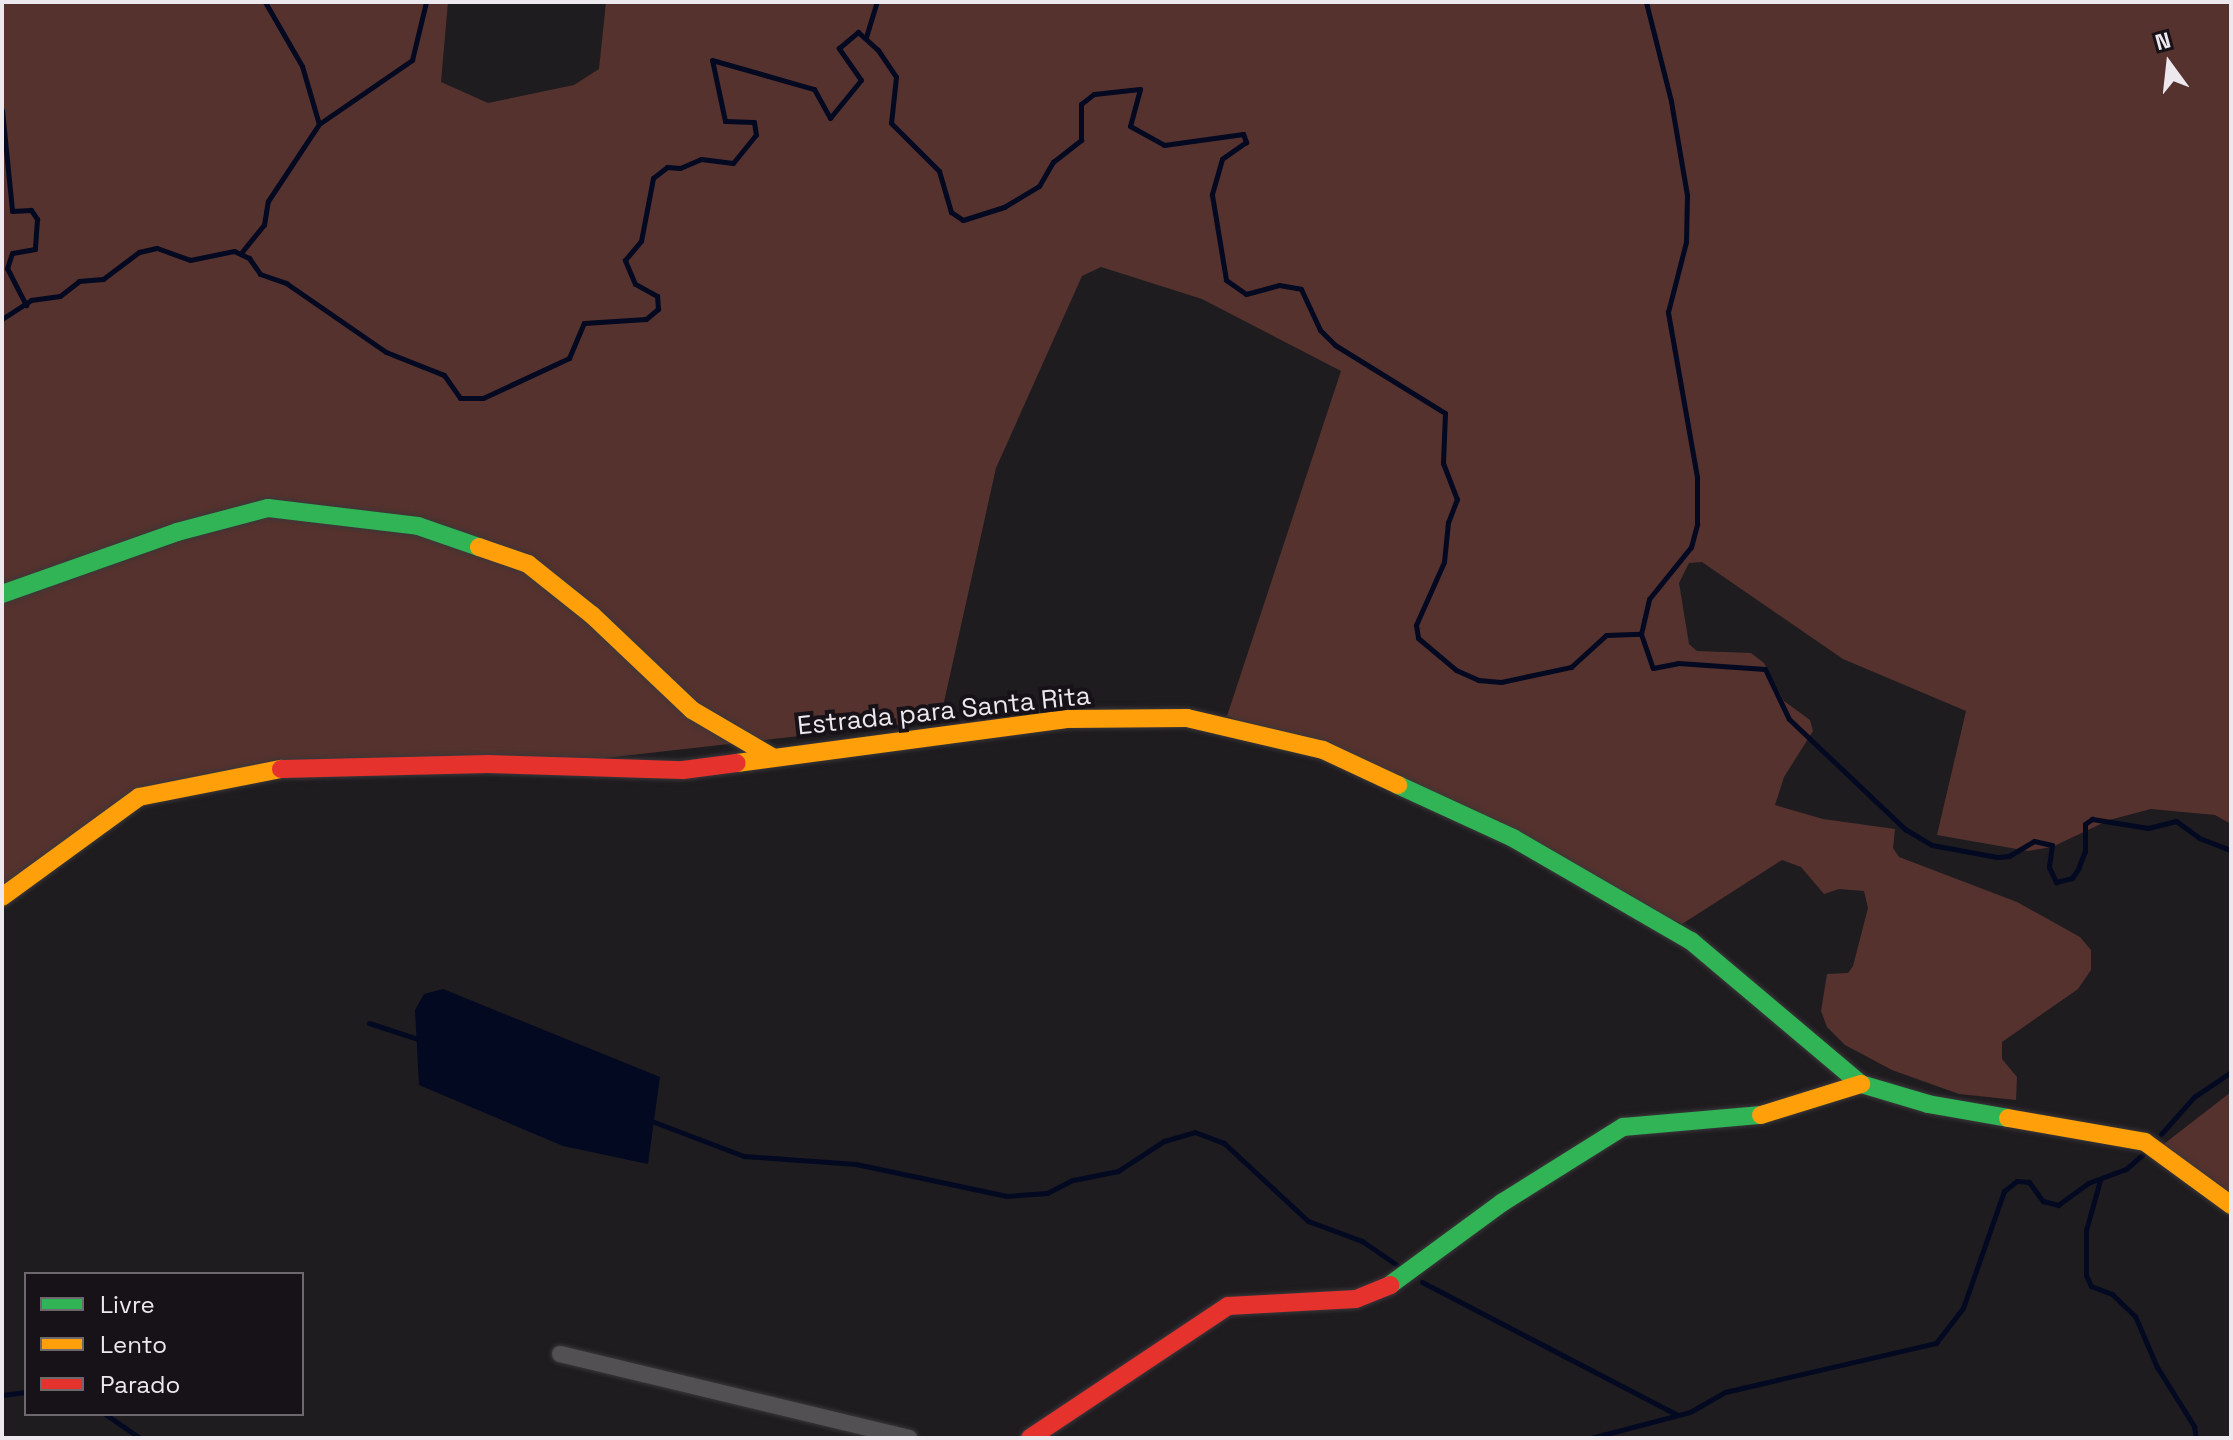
<!DOCTYPE html>
<style>
body{margin:0}
#map{position:relative;width:2233px;height:1440px;overflow:hidden;background:#1f1c20;font-family:"Space Grotesk",sans-serif}
div>[style]{position:absolute}
.green>*{inset:0;background:#55322d}
.water>*{inset:0;background:#030921}
.stream>*{height:5px;margin:-2.5px;padding:0 2.5px;transform-origin:2.5px;border-radius:2.5px;background:#030921}
.roads{filter:drop-shadow(0 0 2px #3a373a) drop-shadow(0 0 2px #3a373a)}
.street>*{height:16px;margin:-8px;padding:0 8px;transform-origin:8px;border-radius:8px;background:#525053}
.fast>*{height:18px;margin:-9px;padding:0 9px;transform-origin:9px;border-radius:9px;background:#30b455}
.slow>*{height:18px;margin:-9px;padding:0 9px;transform-origin:9px;border-radius:9px;background:#ff9f0a}
.jam>*{height:18px;margin:-9px;padding:0 9px;transform-origin:9px;border-radius:9px;background:#e5322d}
span{translate:-50% -50%;white-space:nowrap;text-align:center;line-height:1.15;-webkit-text-stroke:8px #171218;paint-order:stroke}
.street-label{font-size:26px;color:#ece8ed}
.frame{position:absolute;inset:0;border:4px solid #ece8ed;pointer-events:none}
.legend{position:absolute;left:24px;top:1272px;width:280px;height:144px;box-sizing:border-box;background:#171218;border:2px solid #6c686d;margin:0;padding:10px 14px;list-style:none;font-size:24px;color:#ece8ed}
.legend li{display:flex;align-items:center;gap:16px;height:40px}
.legend b{width:40px;border:2px solid #6c686d}
.north{position:absolute;left:2129px;top:24px;width:80px;height:80px;-webkit-text-stroke:6px #171218;paint-order:stroke;rotate:345deg;font-size:22px;font-weight:700;line-height:32px;text-align:center;color:#ece8ed}
.north::after{content:'';display:block;margin:auto;width:28px;height:36px;background:#ece8ed;clip-path:polygon(50% 0,100% 100%,50% 72%,0 100%)}
</style>
<div id="map">
<div class="green">
<i style="clip-path:polygon(2px 2px,448px 2px,441px 82px,488px 103px,574px 85px,599px 69px,606px 2px,2231px 2px,2231px 824px,2215px 815px,2151px 809px,2109px 820px,2052px 847px,2028px 851px,1937px 835px,1966px 711px,1843px 659px,1702px 562px,1689px 563px,1679px 583px,1689px 644px,1697px 651px,1751px 653px,1764px 663px,1784px 701px,1810px 720px,1813px 731px,1784px 777px,1775px 805px,1823px 819px,1895px 829px,1893px 848px,1899px 857px,2017px 902px,2080px 937px,2091px 950px,2091px 970px,2078px 989px,2002px 1042px,2002px 1059px,2017px 1077px,2016px 1100px,1959px 1094px,1892px 1070px,1845px 1045px,1827px 1027px,1821px 1011px,1827px 974px,1848px 973px,1853px 966px,1868px 908px,1864px 891px,1839px 889px,1824px 894px,1801px 867px,1782px 860px,1682px 924px,1227px 716px,1341px 371px,1202px 299px,1101px 267px,1082px 276px,996px 468px,940px 720px,605px 758px,193px 777px,2px 888px)"></i>
<i style="clip-path:polygon(2231px 1092px,2231px 1208px,2160px 1147px)"></i>
</div>
<div class="water">
<i style="clip-path:polygon(443px 989px,660px 1077px,648px 1164px,563px 1146px,419px 1085px,415px 1010px,424px 994px)"></i>
</div>
<div class="stream">
<i style="left:265px;top:2px;width:74px;rotate:60deg"></i>
<i style="left:302px;top:66px;width:60px;rotate:73.7deg"></i>
<i style="left:866px;top:37px;width:37px;rotate:-73deg"></i>
<i style="left:2px;top:110px;width:101px;rotate:84.3deg"></i>
<i style="left:12px;top:211px;width:19px;rotate:-3deg"></i>
<i style="left:31px;top:210px;width:11px;rotate:56deg"></i>
<i style="left:37px;top:219px;width:30px;rotate:94deg"></i>
<i style="left:35px;top:249px;width:23px;rotate:170deg"></i>
<i style="left:12px;top:253px;width:16px;rotate:108deg"></i>
<i style="left:7px;top:268px;width:42px;rotate:62.8deg"></i>
<i style="left:241px;top:253px;width:36px;rotate:-51deg"></i>
<i style="left:264px;top:225px;width:24px;rotate:-81deg"></i>
<i style="left:268px;top:201px;width:92px;rotate:-56.5deg"></i>
<i style="left:319px;top:124px;width:113px;rotate:-34.5deg"></i>
<i style="left:412px;top:60px;width:60px;rotate:-76.4deg"></i>
<i style="left:2px;top:319px;width:35px;rotate:-33deg"></i>
<i style="left:31px;top:300px;width:29px;rotate:-8deg"></i>
<i style="left:60px;top:296px;width:24px;rotate:-38deg"></i>
<i style="left:79px;top:281px;width:24px;rotate:-5deg"></i>
<i style="left:103px;top:279px;width:45px;rotate:-36.9deg"></i>
<i style="left:139px;top:252px;width:18px;rotate:-13deg"></i>
<i style="left:157px;top:248px;width:35px;rotate:20deg"></i>
<i style="left:190px;top:260px;width:45px;rotate:-11.6deg"></i>
<i style="left:234px;top:251px;width:17px;rotate:25deg"></i>
<i style="left:249px;top:258px;width:19px;rotate:55deg"></i>
<i style="left:260px;top:274px;width:28px;rotate:19deg"></i>
<i style="left:286px;top:283px;width:121px;rotate:34.6deg"></i>
<i style="left:386px;top:352px;width:62px;rotate:21.6deg"></i>
<i style="left:444px;top:375px;width:28px;rotate:55deg"></i>
<i style="left:460px;top:398px;width:23px"></i>
<i style="left:483px;top:398px;width:95px;rotate:-24.9deg"></i>
<i style="left:569px;top:358px;width:38px;rotate:-67deg"></i>
<i style="left:584px;top:323px;width:62px;rotate:-3.7deg"></i>
<i style="left:646px;top:319px;width:16px;rotate:-40deg"></i>
<i style="left:658px;top:309px;width:13px;rotate:-94deg"></i>
<i style="left:657px;top:296px;width:25px;rotate:-151deg"></i>
<i style="left:635px;top:284px;width:26px;rotate:-113deg"></i>
<i style="left:625px;top:260px;width:25px;rotate:-50deg"></i>
<i style="left:641px;top:241px;width:64px;rotate:-79.2deg"></i>
<i style="left:653px;top:178px;width:18px;rotate:-38deg"></i>
<i style="left:667px;top:167px;width:13px;rotate:4deg"></i>
<i style="left:680px;top:168px;width:23px;rotate:-23deg"></i>
<i style="left:701px;top:159px;width:32px;rotate:7deg"></i>
<i style="left:733px;top:163px;width:36px;rotate:-51deg"></i>
<i style="left:756px;top:135px;width:13px;rotate:-99deg"></i>
<i style="left:754px;top:122px;width:29px;rotate:-178deg"></i>
<i style="left:725px;top:121px;width:62px;rotate:-102deg"></i>
<i style="left:712px;top:60px;width:106px;rotate:15.9deg"></i>
<i style="left:814px;top:89px;width:33px;rotate:61deg"></i>
<i style="left:830px;top:118px;width:49px;rotate:-50.8deg"></i>
<i style="left:861px;top:80px;width:39px;rotate:-125deg"></i>
<i style="left:839px;top:48px;width:25px;rotate:-40deg"></i>
<i style="left:858px;top:32px;width:27px;rotate:42deg"></i>
<i style="left:878px;top:50px;width:32px;rotate:56deg"></i>
<i style="left:896px;top:77px;width:46px;rotate:96.2deg"></i>
<i style="left:891px;top:123px;width:68px;rotate:45deg"></i>
<i style="left:939px;top:171px;width:43px;rotate:73.7deg"></i>
<i style="left:951px;top:212px;width:14px;rotate:34deg"></i>
<i style="left:963px;top:220px;width:43px;rotate:-17.6deg"></i>
<i style="left:1004px;top:207px;width:41px;rotate:-31deg"></i>
<i style="left:1039px;top:186px;width:28px;rotate:-60deg"></i>
<i style="left:1053px;top:162px;width:36px;rotate:-38deg"></i>
<i style="left:1081px;top:140px;width:36px;rotate:-90deg"></i>
<i style="left:1081px;top:104px;width:16px;rotate:-38deg"></i>
<i style="left:1094px;top:94px;width:46px;rotate:-6.2deg"></i>
<i style="left:1140px;top:89px;width:38px;rotate:105deg"></i>
<i style="left:1130px;top:126px;width:39px;rotate:29deg"></i>
<i style="left:1164px;top:145px;width:80px;rotate:-7.9deg"></i>
<i style="left:1243px;top:134px;width:9px;rotate:69deg"></i>
<i style="left:1246px;top:142px;width:29px;rotate:145deg"></i>
<i style="left:1222px;top:159px;width:37px;rotate:106deg"></i>
<i style="left:1212px;top:195px;width:86px;rotate:80.6deg"></i>
<i style="left:1226px;top:280px;width:24px;rotate:35deg"></i>
<i style="left:1246px;top:294px;width:34px;rotate:-15deg"></i>
<i style="left:1279px;top:285px;width:22px;rotate:10deg"></i>
<i style="left:1301px;top:289px;width:45px;rotate:65.1deg"></i>
<i style="left:1320px;top:330px;width:21px;rotate:45deg"></i>
<i style="left:1335px;top:345px;width:129px;rotate:31.7deg"></i>
<i style="left:1445px;top:413px;width:50px;rotate:92.3deg"></i>
<i style="left:1443px;top:463px;width:39px;rotate:69deg"></i>
<i style="left:1457px;top:499px;width:25px;rotate:111deg"></i>
<i style="left:1448px;top:522px;width:40px;rotate:95.7deg"></i>
<i style="left:1444px;top:562px;width:69px;rotate:114deg"></i>
<i style="left:1416px;top:625px;width:13px;rotate:81deg"></i>
<i style="left:1418px;top:638px;width:50px;rotate:40.1deg"></i>
<i style="left:1456px;top:670px;width:24px;rotate:24deg"></i>
<i style="left:1478px;top:680px;width:23px;rotate:5deg"></i>
<i style="left:1501px;top:682px;width:72px;rotate:-12.1deg"></i>
<i style="left:1571px;top:667px;width:47px;rotate:-42.4deg"></i>
<i style="left:1606px;top:635px;width:35px;rotate:-2deg"></i>
<i style="left:1641px;top:634px;width:36px;rotate:71deg"></i>
<i style="left:1653px;top:668px;width:25px;rotate:-11deg"></i>
<i style="left:1678px;top:663px;width:87px;rotate:3.9deg"></i>
<i style="left:1765px;top:669px;width:55px;rotate:64.4deg"></i>
<i style="left:1789px;top:719px;width:160px;rotate:43.5deg"></i>
<i style="left:1905px;top:829px;width:31px;rotate:31deg"></i>
<i style="left:1932px;top:845px;width:66px;rotate:10.5deg"></i>
<i style="left:1997px;top:857px;width:12px;rotate:-5deg"></i>
<i style="left:2009px;top:856px;width:29px;rotate:-31deg"></i>
<i style="left:2034px;top:841px;width:18px;rotate:13deg"></i>
<i style="left:2052px;top:845px;width:22px;rotate:98deg"></i>
<i style="left:2049px;top:867px;width:17px;rotate:65deg"></i>
<i style="left:2056px;top:882px;width:16px;rotate:-14deg"></i>
<i style="left:2072px;top:878px;width:11px;rotate:-56deg"></i>
<i style="left:2078px;top:869px;width:19px;rotate:-69deg"></i>
<i style="left:2085px;top:851px;width:27px;rotate:-90deg"></i>
<i style="left:2085px;top:824px;width:9px;rotate:-36deg"></i>
<i style="left:2092px;top:819px;width:57px;rotate:9.1deg"></i>
<i style="left:2148px;top:828px;width:29px;rotate:-14deg"></i>
<i style="left:2176px;top:821px;width:29px;rotate:36deg"></i>
<i style="left:2199px;top:838px;width:34px;rotate:21deg"></i>
<i style="left:1641px;top:634px;width:36px;rotate:-77deg"></i>
<i style="left:1649px;top:599px;width:67px;rotate:-51.1deg"></i>
<i style="left:1691px;top:547px;width:24px;rotate:-75deg"></i>
<i style="left:1697px;top:524px;width:47px;rotate:-90deg"></i>
<i style="left:1697px;top:477px;width:168px;rotate:-100deg"></i>
<i style="left:1668px;top:312px;width:72px;rotate:-75.6deg"></i>
<i style="left:1686px;top:242px;width:47px;rotate:-88.8deg"></i>
<i style="left:1687px;top:195px;width:95px;rotate:-99.7deg"></i>
<i style="left:1671px;top:101px;width:102px;rotate:-104.2deg"></i>
<i style="left:369px;top:1023px;width:55px;rotate:18.1deg"></i>
<i style="left:649px;top:1120px;width:102px;rotate:20.8deg"></i>
<i style="left:744px;top:1156px;width:112px;rotate:4.1deg"></i>
<i style="left:856px;top:1164px;width:153px;rotate:12deg"></i>
<i style="left:1006px;top:1196px;width:41px;rotate:-4.2deg"></i>
<i style="left:1047px;top:1193px;width:29px;rotate:-27deg"></i>
<i style="left:1073px;top:1180px;width:46px;rotate:-11.3deg"></i>
<i style="left:1118px;top:1171px;width:55px;rotate:-33.1deg"></i>
<i style="left:1164px;top:1141px;width:32px;rotate:-16deg"></i>
<i style="left:1195px;top:1132px;width:31px;rotate:21deg"></i>
<i style="left:1224px;top:1143px;width:115px;rotate:42.9deg"></i>
<i style="left:1308px;top:1221px;width:58px;rotate:20.3deg"></i>
<i style="left:1362px;top:1241px;width:42px;rotate:34.4deg"></i>
<i style="left:2161px;top:1134px;width:50px;rotate:-48.3deg"></i>
<i style="left:2194px;top:1097px;width:45px;rotate:-34deg"></i>
<i style="left:2100px;top:1180px;width:52px;rotate:105.6deg"></i>
<i style="left:2086px;top:1230px;width:45px;rotate:90deg"></i>
<i style="left:2086px;top:1275px;width:12px;rotate:66deg"></i>
<i style="left:2091px;top:1286px;width:22px;rotate:21deg"></i>
<i style="left:2112px;top:1294px;width:32px;rotate:44deg"></i>
<i style="left:2135px;top:1316px;width:56px;rotate:66.7deg"></i>
<i style="left:2157px;top:1367px;width:70px;rotate:57.9deg"></i>
<i style="left:2194px;top:1426px;width:12px;rotate:81deg"></i>
<i style="left:1422px;top:1282px;width:286px;rotate:27.5deg"></i>
<i style="left:2px;top:1395px;width:24px;rotate:-7deg"></i>
<i style="left:105px;top:1414px;width:42px;rotate:34.4deg"></i>
<i style="left:1591px;top:1438px;width:102px;rotate:-14.7deg"></i>
<i style="left:1690px;top:1412px;width:40px;rotate:-29.7deg"></i>
<i style="left:1725px;top:1392px;width:217px;rotate:-13.1deg"></i>
<i style="left:1936px;top:1343px;width:44px;rotate:-52.4deg"></i>
<i style="left:1963px;top:1308px;width:124px;rotate:-70.7deg"></i>
<i style="left:2004px;top:1191px;width:16px;rotate:-38deg"></i>
<i style="left:2017px;top:1181px;width:12px;rotate:5deg"></i>
<i style="left:2029px;top:1182px;width:24px;rotate:54deg"></i>
<i style="left:2043px;top:1201px;width:16px;rotate:15deg"></i>
<i style="left:2058px;top:1205px;width:37px;rotate:-36deg"></i>
<i style="left:2088px;top:1183px;width:40px;rotate:-20.2deg"></i>
<i style="left:2126px;top:1169px;width:23px;rotate:-41deg"></i>
</div>
<div class="roads">
<div class="street">
<i style="left:560px;top:1354px;width:359px;rotate:13.5deg"></i>
</div>
<div class="fast">
<i style="left:2px;top:594px;width:186px;rotate:-19.5deg"></i>
<i style="left:177px;top:532px;width:94px;rotate:-14.8deg"></i>
<i style="left:268px;top:508px;width:151px;rotate:6.8deg"></i>
<i style="left:418px;top:526px;width:65px;rotate:19deg"></i>
<i style="left:1398px;top:785px;width:127px;rotate:24.7deg"></i>
<i style="left:1513px;top:838px;width:206px;rotate:30.1deg"></i>
<i style="left:1691px;top:941px;width:222px;rotate:40.1deg"></i>
<i style="left:1861px;top:1084px;width:70px;rotate:16.6deg"></i>
<i style="left:1928px;top:1104px;width:81px;rotate:9.9deg"></i>
<i style="left:1390px;top:1285px;width:140px;rotate:-36.3deg"></i>
<i style="left:1503px;top:1202px;width:142px;rotate:-32deg"></i>
<i style="left:1623px;top:1127px;width:139px;rotate:-5deg"></i>
</div>
<div class="slow">
<i style="left:479px;top:547px;width:52px;rotate:19.1deg"></i>
<i style="left:528px;top:564px;width:82px;rotate:38.6deg"></i>
<i style="left:592px;top:615px;width:138px;rotate:43.5deg"></i>
<i style="left:692px;top:710px;width:93px;rotate:30.4deg"></i>
<i style="left:737px;top:763px;width:331px;rotate:-7.6deg"></i>
<i style="left:1065px;top:719px;width:122px;rotate:-0.5deg"></i>
<i style="left:1187px;top:718px;width:140px;rotate:13.2deg"></i>
<i style="left:1323px;top:750px;width:83px;rotate:25deg"></i>
<i style="left:2px;top:897px;width:170px;rotate:-36.1deg"></i>
<i style="left:139px;top:797px;width:145px;rotate:-11.2deg"></i>
<i style="left:1761px;top:1115px;width:105px;rotate:-17.2deg"></i>
<i style="left:2008px;top:1118px;width:139px;rotate:9.9deg"></i>
<i style="left:2145px;top:1142px;width:107px;rotate:36.2deg"></i>
</div>
<div class="jam">
<i style="left:281px;top:769px;width:207px;rotate:-1.4deg"></i>
<i style="left:488px;top:764px;width:195px;rotate:1.8deg"></i>
<i style="left:683px;top:770px;width:54px;rotate:-7.4deg"></i>
<i style="left:1030px;top:1438px;width:238px;rotate:-33.7deg"></i>
<i style="left:1228px;top:1306px;width:128px;rotate:-3.1deg"></i>
<i style="left:1356px;top:1299px;width:37px;rotate:-22deg"></i>
</div>
</div>
<div class="street-label">
<span style="left:944px;top:711px;rotate:-6deg">Estrada para Santa Rita</span>
</div>
<div class="frame"></div>
<ul class="legend">
<li><b style="height:10px;background:#30b455"></b>Livre</li>
<li><b style="height:10px;background:#ff9f0a"></b>Lento</li>
<li><b style="height:10px;background:#e5322d"></b>Parado</li>
</ul>
<div class="north">N</div>
</div>
